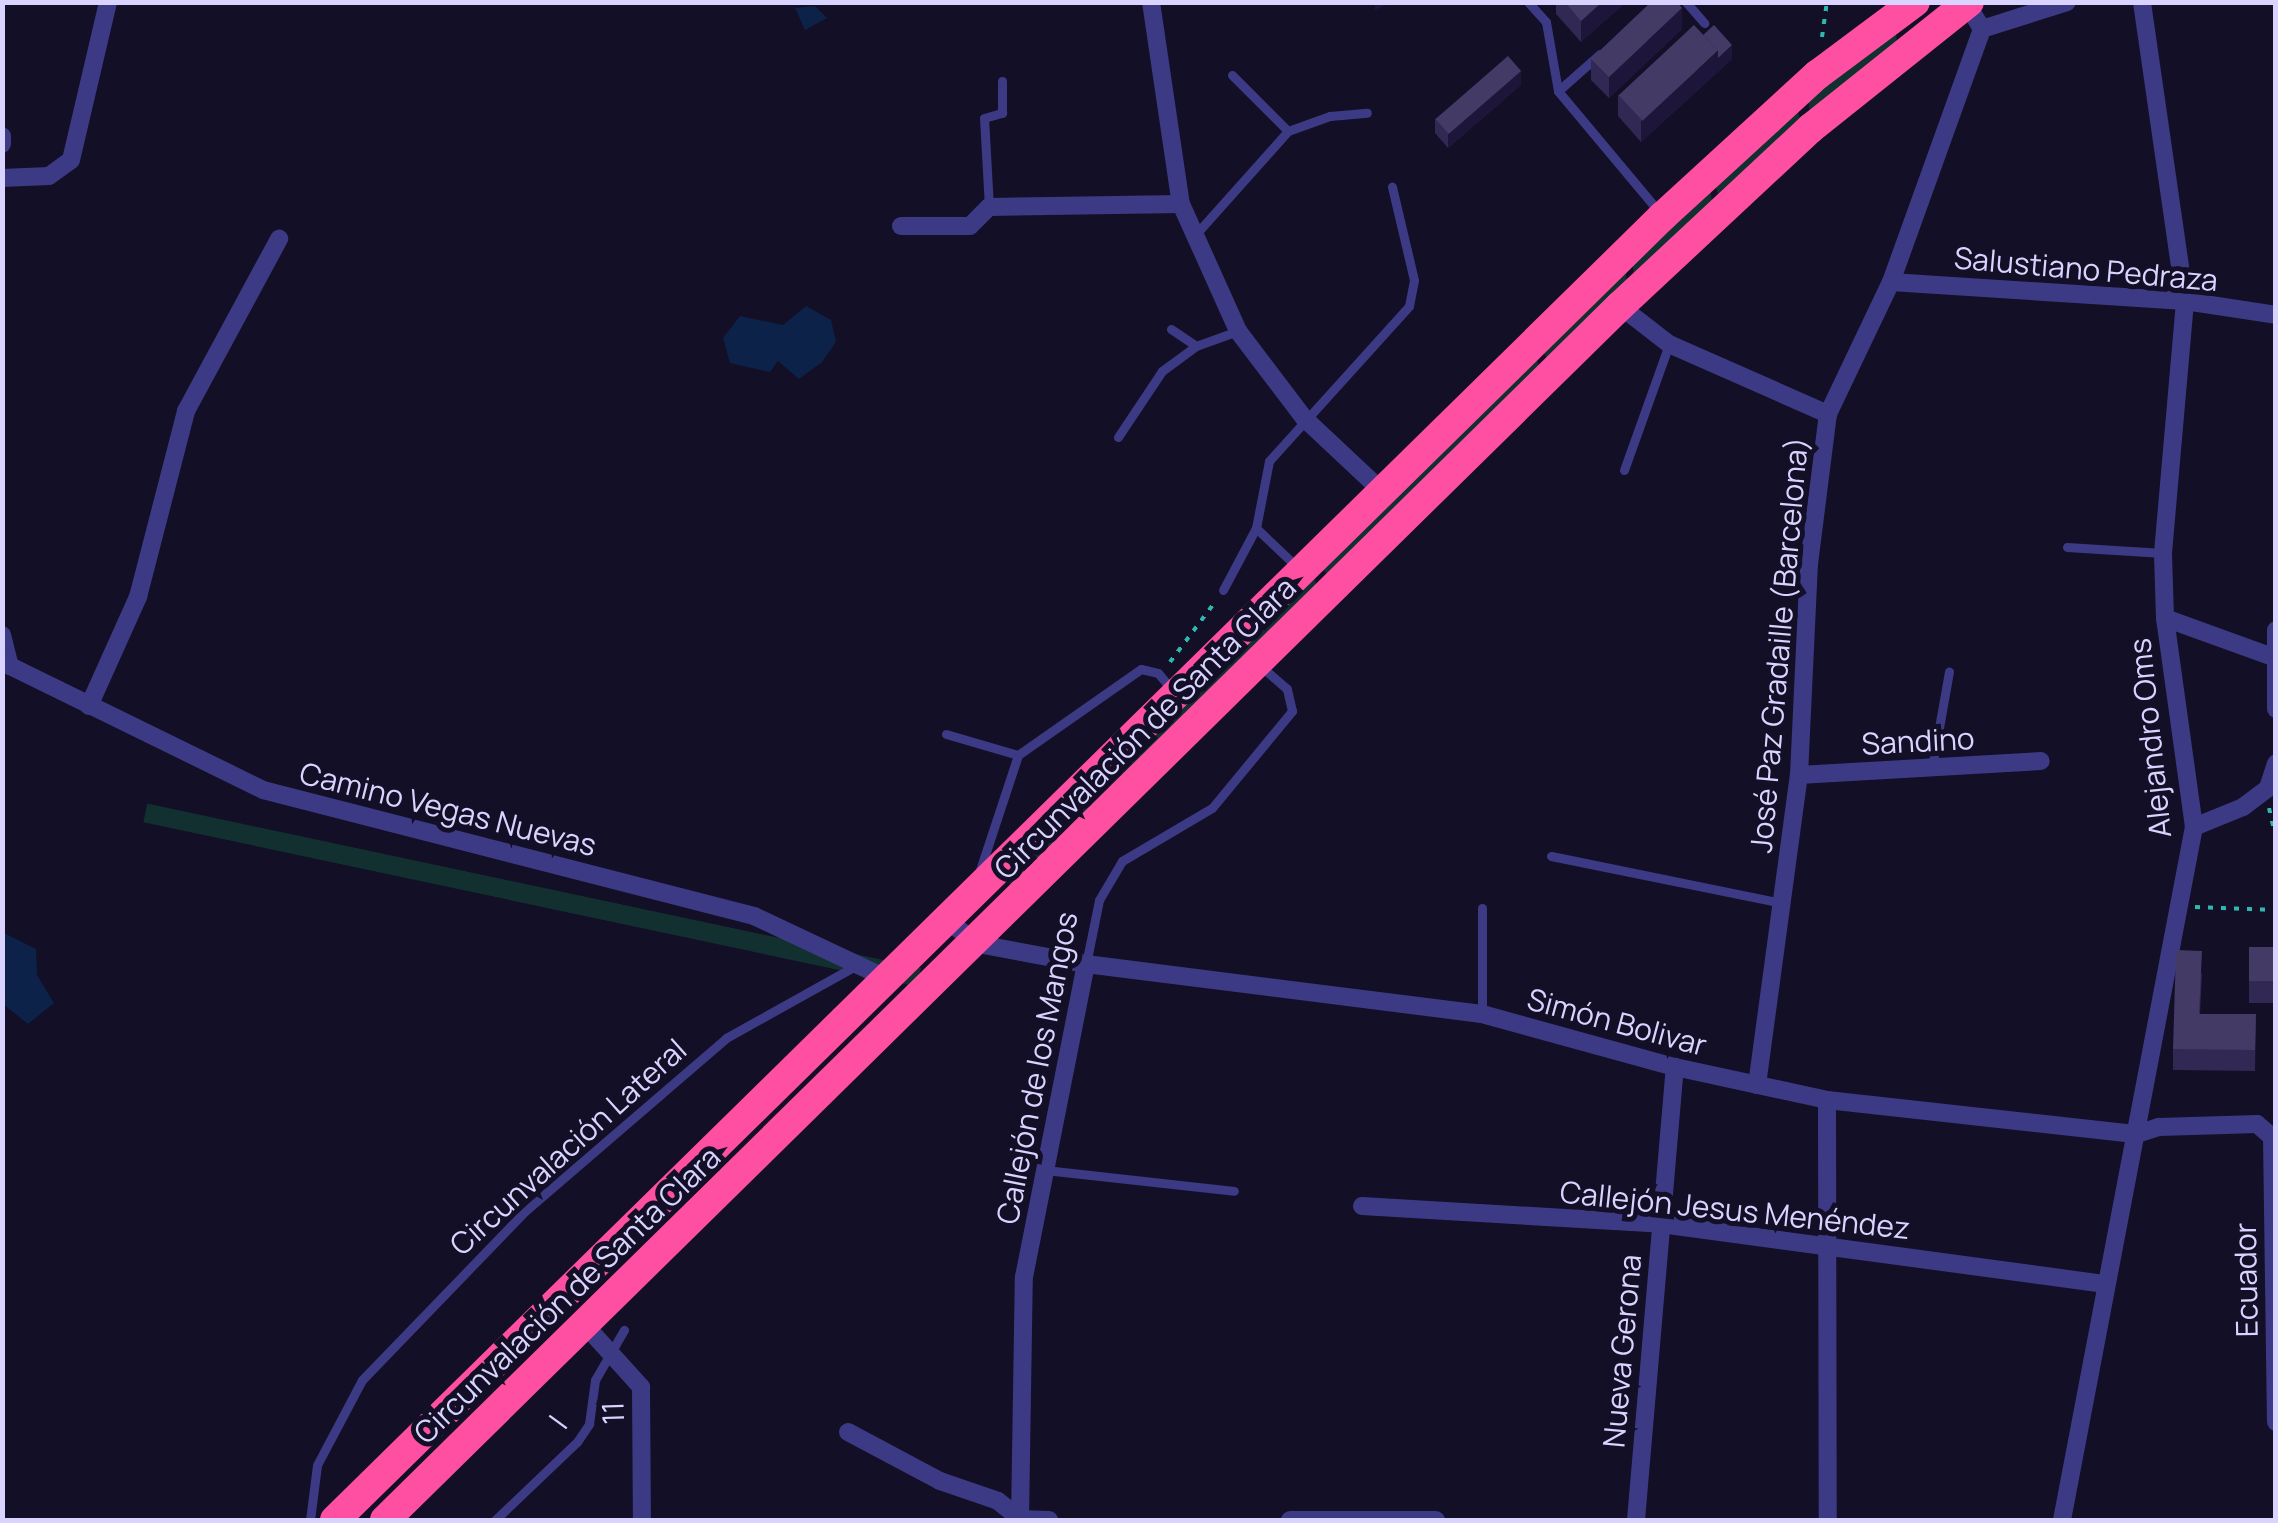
<!DOCTYPE html>
<meta charset="utf-8">
<style>
body{margin:0}
#map{position:relative;width:2278px;height:1523px;overflow:hidden;background:#130f26;font-family:Manrope,sans-serif}
div>[style]{position:absolute}
.green>*{inset:0;background:#12302f;transform-origin:0 0}
.water>*{inset:0;background:#0c2248}
.path>*{height:4px;margin-top:-2px;transform-origin:0;background:repeating-linear-gradient(90deg,#2fb8b0 0 5px,transparent 0 13px)}
.lane>*{height:9px;margin:-4.5px;padding:0 4.5px;transform-origin:4.5px;border-radius:4.5px;background:#3d3a85}
.street>*{height:18px;margin:-9px;padding:0 9px;transform-origin:9px;border-radius:9px;background:#3d3a85}
.highway>*{height:30px;margin:-15px;padding:0 15px;transform-origin:15px;border-radius:15px;background:#ff4fa3}
.wall>*{inset:0;background:#312854;transform-origin:0 0}
.shaded-wall>*{inset:0;background:#1d163a}
.building>*{inset:0;background:#433a66;transform-origin:0 0}
span{translate:-50% -50%;white-space:nowrap;text-align:center;line-height:1.15;-webkit-text-stroke:10px #130f26;paint-order:stroke}
.street-label{font-size:30px;color:#d9d4ff}
.frame{position:absolute;inset:0;border:5px solid #d9d4ff;pointer-events:none}
</style>
<div id="map">
<div class="green">
<i style="clip-path:polygon(1896px 28px,1897px 48px,1810px 113px,1808px 99px)"></i>
<i style="clip-path:polygon(1797px 108px,1800px 119px,1718px 194px,1714px 181px)"></i>
<i style="clip-path:polygon(1710px 188px,1712px 202px,1634px 276px,1632px 262px)"></i>
<i style="clip-path:polygon(1626px 272px,1627px 284px,1548px 360px,1542px 350px)"></i>
<i style="clip-path:polygon(1536px 356px,1539px 366px,1327px 574px,1322px 568px)"></i>
<i style="clip-path:polygon(1314px 578px,1317px 586px,1010px 892px,1010px 873px)"></i>
<i style="left:921px;top:968px;width:19px;height:791px;rotate:102deg"></i>
</div>
<div class="water">
<i style="clip-path:polygon(815px 6px,827px 18px,805px 30px,795px 8px)"></i>
<i style="clip-path:polygon(806px 306px,831px 320px,836px 342px,822px 362px,799px 379px,778px 361px,770px 372px,730px 363px,723px 338px,740px 316px,783px 325px)"></i>
<i style="clip-path:polygon(2px 932px,36px 949px,37px 975px,54px 1003px,28px 1024px,3px 1004px)"></i>
</div>
<div class="path">
<i style="left:1822px;top:37px;width:35px;rotate:-82deg"></i>
<i style="left:1170px;top:662px;width:75px;rotate:-53.1deg"></i>
<i style="left:2269px;top:808px;width:31px;rotate:77deg"></i>
<i style="left:2195px;top:907px;width:81px;rotate:2.1deg"></i>
</div>
<div class="lane">
<i style="left:1528px;top:2px;width:27px;rotate:48deg"></i>
<i style="left:1546px;top:22px;width:70px;rotate:80.1deg"></i>
<i style="left:1558px;top:91px;width:160px;rotate:50.1deg"></i>
<i style="left:1686px;top:2px;width:28px;rotate:49deg"></i>
<i style="left:1232px;top:75px;width:79px;rotate:45deg"></i>
<i style="left:1558px;top:91px;width:56px;rotate:-41.4deg"></i>
<i style="left:989px;top:207px;width:89px;rotate:-93.2deg"></i>
<i style="left:984px;top:118px;width:19px;rotate:-16deg"></i>
<i style="left:1002px;top:113px;width:32px;rotate:-90deg"></i>
<i style="left:1196px;top:234px;width:138px;rotate:-48.2deg"></i>
<i style="left:1288px;top:131px;width:45px;rotate:-19.7deg"></i>
<i style="left:1330px;top:116px;width:37px;rotate:-5deg"></i>
<i style="left:1171px;top:329px;width:30px;rotate:34deg"></i>
<i style="left:1196px;top:346px;width:45px;rotate:-19.7deg"></i>
<i style="left:1118px;top:437px;width:79px;rotate:-56.3deg"></i>
<i style="left:1162px;top:371px;width:42px;rotate:-36.3deg"></i>
<i style="left:1624px;top:470px;width:134px;rotate:-70.3deg"></i>
<i style="left:1256px;top:528px;width:57px;rotate:43.6deg"></i>
<i style="left:2067px;top:547px;width:96px;rotate:3.6deg"></i>
<i style="left:1223px;top:590px;width:70px;rotate:-62deg"></i>
<i style="left:1256px;top:528px;width:68px;rotate:-79deg"></i>
<i style="left:1269px;top:461px;width:209px;rotate:-47.9deg"></i>
<i style="left:1409px;top:306px;width:26px;rotate:-79deg"></i>
<i style="left:1414px;top:280px;width:96px;rotate:-103.3deg"></i>
<i style="left:946px;top:734px;width:75px;rotate:16.3deg"></i>
<i style="left:1932px;top:767px;width:97px;rotate:-79.9deg"></i>
<i style="left:1551px;top:856px;width:236px;rotate:11.5deg"></i>
<i style="left:979px;top:873px;width:124px;rotate:-71.7deg"></i>
<i style="left:1018px;top:755px;width:150px;rotate:-35deg"></i>
<i style="left:1141px;top:669px;width:17px;rotate:13deg"></i>
<i style="left:1158px;top:673px;width:23px;rotate:50deg"></i>
<i style="left:1482px;top:908px;width:106px;rotate:90deg"></i>
<i style="left:1086px;top:964px;width:65px;rotate:-78.5deg"></i>
<i style="left:1099px;top:900px;width:45px;rotate:-59.5deg"></i>
<i style="left:1122px;top:861px;width:104px;rotate:-30.5deg"></i>
<i style="left:1212px;top:808px;width:126px;rotate:-50.5deg"></i>
<i style="left:1292px;top:711px;width:23px;rotate:-103deg"></i>
<i style="left:1287px;top:689px;width:35px;rotate:-139deg"></i>
<i style="left:1045px;top:1170px;width:190px;rotate:6.3deg"></i>
<i style="left:310px;top:1520px;width:55px;rotate:-82.7deg"></i>
<i style="left:317px;top:1465px;width:96px;rotate:-62.1deg"></i>
<i style="left:362px;top:1380px;width:233px;rotate:-46deg"></i>
<i style="left:524px;top:1212px;width:267px;rotate:-40.7deg"></i>
<i style="left:726px;top:1038px;width:150px;rotate:-29.1deg"></i>
<i style="left:495px;top:1520px;width:113px;rotate:-43.6deg"></i>
<i style="left:577px;top:1442px;width:22px;rotate:-56deg"></i>
<i style="left:589px;top:1424px;width:44px;rotate:-82.2deg"></i>
<i style="left:595px;top:1380px;width:58px;rotate:-59.9deg"></i>
</div>
<div class="street">
<i style="left:1151px;top:2px;width:204px;rotate:81.6deg"></i>
<i style="left:1181px;top:204px;width:139px;rotate:65.8deg"></i>
<i style="left:1238px;top:331px;width:109px;rotate:52.8deg"></i>
<i style="left:1304px;top:418px;width:110px;rotate:43.2deg"></i>
<i style="left:1982px;top:29px;width:89px;rotate:-17.6deg"></i>
<i style="left:2px;top:136px;width:8px;rotate:90deg"></i>
<i style="left:2px;top:178px;width:47px;rotate:-2.4deg"></i>
<i style="left:49px;top:176px;width:27px;rotate:-36deg"></i>
<i style="left:71px;top:160px;width:162px;rotate:-76.8deg"></i>
<i style="left:901px;top:226px;width:69px"></i>
<i style="left:970px;top:226px;width:27px;rotate:-45deg"></i>
<i style="left:989px;top:207px;width:192px;rotate:-0.9deg"></i>
<i style="left:1891px;top:282px;width:295px;rotate:3.7deg"></i>
<i style="left:2185px;top:301px;width:92px;rotate:8.7deg"></i>
<i style="left:1620px;top:306px;width:62px;rotate:37.8deg"></i>
<i style="left:1669px;top:344px;width:174px;rotate:23.8deg"></i>
<i style="left:2165px;top:618px;width:115px;rotate:19.9deg"></i>
<i style="left:2276px;top:630px;width:79px;rotate:90deg"></i>
<i style="left:2px;top:635px;width:32px;rotate:76deg"></i>
<i style="left:2px;top:662px;width:291px;rotate:26.1deg"></i>
<i style="left:263px;top:790px;width:507px;rotate:14.39deg"></i>
<i style="left:754px;top:916px;width:150px;rotate:25.2deg"></i>
<i style="left:89px;top:706px;width:120px;rotate:-65.8deg"></i>
<i style="left:138px;top:597px;width:192px;rotate:-75.5deg"></i>
<i style="left:186px;top:411px;width:196px;rotate:-61.6deg"></i>
<i style="left:1799px;top:775px;width:242px;rotate:-3.3deg"></i>
<i style="left:2194px;top:827px;width:53px;rotate:-22.2deg"></i>
<i style="left:2243px;top:807px;width:31px;rotate:-37deg"></i>
<i style="left:2268px;top:788px;width:26px;rotate:-72deg"></i>
<i style="left:949px;top:922px;width:36px;rotate:37deg"></i>
<i style="left:978px;top:944px;width:110px;rotate:10.5deg"></i>
<i style="left:1086px;top:964px;width:399px;rotate:7.2deg"></i>
<i style="left:1482px;top:1014px;width:200px;rotate:15.4deg"></i>
<i style="left:1675px;top:1067px;width:156px;rotate:12.2deg"></i>
<i style="left:1827px;top:1100px;width:312px;rotate:6.3deg"></i>
<i style="left:2137px;top:1134px;width:23px;rotate:-18deg"></i>
<i style="left:2159px;top:1127px;width:98px;rotate:-1.8deg"></i>
<i style="left:2257px;top:1124px;width:20px;rotate:41deg"></i>
<i style="left:2272px;top:1137px;width:285px;rotate:89.2deg"></i>
<i style="left:1757px;top:1085px;width:313px;rotate:-82.3deg"></i>
<i style="left:1799px;top:775px;width:211px;rotate:-87.3deg"></i>
<i style="left:1809px;top:564px;width:151px;rotate:-82.8deg"></i>
<i style="left:1828px;top:414px;width:146px;rotate:-64.5deg"></i>
<i style="left:1891px;top:282px;width:269px;rotate:-70.2deg"></i>
<i style="left:1982px;top:29px;width:29px;rotate:-121deg"></i>
<i style="left:1827px;top:1100px;width:420px;rotate:89.9deg"></i>
<i style="left:1362px;top:1206px;width:300px;rotate:3.4deg"></i>
<i style="left:1661px;top:1224px;width:445px;rotate:7.7deg"></i>
<i style="left:585px;top:1325px;width:84px;rotate:47.9deg"></i>
<i style="left:641px;top:1387px;width:133px;rotate:89.6deg"></i>
<i style="left:848px;top:1432px;width:104px;rotate:28deg"></i>
<i style="left:940px;top:1481px;width:61px;rotate:19deg"></i>
<i style="left:998px;top:1501px;width:28px;rotate:39deg"></i>
<i style="left:1020px;top:1519px;width:29px;rotate:2deg"></i>
<i style="left:1020px;top:1520px;width:243px;rotate:-89.1deg"></i>
<i style="left:1024px;top:1277px;width:319px;rotate:-78.8deg"></i>
<i style="left:1290px;top:1520px;width:146px"></i>
<i style="left:1636px;top:1520px;width:455px;rotate:-85.1deg"></i>
<i style="left:2062px;top:1520px;width:705px;rotate:-79.22deg"></i>
<i style="left:2194px;top:827px;width:211px;rotate:-97.9deg"></i>
<i style="left:2165px;top:618px;width:65px;rotate:-91.8deg"></i>
<i style="left:2163px;top:553px;width:253px;rotate:-85deg"></i>
<i style="left:2185px;top:301px;width:302px;rotate:-98.2deg"></i>
</div>
<div class="highway">
<i style="left:335px;top:1520px;width:1861px;rotate:-44.48deg"></i>
<i style="left:1663px;top:216px;width:209px;rotate:-42.5deg"></i>
<i style="left:1817px;top:75px;width:122px;rotate:-36.7deg"></i>
<i style="left:385px;top:1520px;width:1732px;rotate:-44.51deg"></i>
<i style="left:1620px;top:306px;width:261px;rotate:-43deg"></i>
<i style="left:1811px;top:128px;width:202px;rotate:-38.6deg"></i>
</div>
<div class="wall">
<i style="clip-path:polygon(1556px 2px,1626px 2px,1581px 42px,1556px 14px)"></i>
<i style="clip-path:polygon(1682px 29px,1609px 98px,1591px 80px,1591px 59px)"></i>
<i style="clip-path:polygon(1732px 59px,1641px 142px,1618px 116px,1618px 95px)"></i>
<i style="clip-path:polygon(1521px 85px,1448px 148px,1435px 133px,1435px 119px)"></i>
<i style="left:2249px;top:947px;width:27px;height:56px"></i>
<i style="clip-path:polygon(2202px 972px,2200px 1014px,2256px 1014px,2255px 1071px,2173px 1070px,2173px 1049px)"></i>
</div>
<div class="shaded-wall">
<i style="clip-path:polygon(1375px 2px,1393px 2px,1375px 10px)"></i>
<i style="clip-path:polygon(1602px 2px,1626px 2px,1581px 42px,1581px 21px)"></i>
<i style="clip-path:polygon(1682px 8px,1682px 29px,1609px 98px,1609px 77px)"></i>
<i style="clip-path:polygon(1732px 45px,1732px 59px,1641px 142px,1641px 121px,1718px 51px)"></i>
<i style="clip-path:polygon(1521px 71px,1521px 85px,1448px 148px,1448px 133px)"></i>
</div>
<div class="building">
<i style="clip-path:polygon(1565px 2px,1602px 2px,1581px 21px)"></i>
<i style="clip-path:polygon(1651px 2px,1677px 2px,1682px 8px,1609px 77px,1591px 59px)"></i>
<i style="left:1694px;top:25px;width:35px;height:103px;rotate:47deg"></i>
<i style="clip-path:polygon(1714px 25px,1732px 45px,1718px 58px,1718px 51px,1703px 35px)"></i>
<i style="left:1508px;top:56px;width:20px;height:96px;rotate:49deg"></i>
<i style="left:2249px;top:947px;width:27px;height:34px"></i>
<i style="clip-path:polygon(2176px 950px,2202px 951px,2199px 1014px,2256px 1014px,2255px 1050px,2173px 1049px)"></i>
</div>
<div class="street-label">
<span style="left:2086px;top:269px;rotate:5deg">Salustiano Pedraza</span>
<span style="left:1779px;top:645px;rotate:-85deg">José Paz Gradaille (Barcelona)</span>
<span style="left:1145px;top:728px;rotate:-45deg">Circunvalación de Santa Clara</span>
<span style="left:2150px;top:738px;rotate:-96deg">Alejandro Oms</span>
<span style="left:1918px;top:741px;rotate:-3deg">Sandino</span>
<span style="left:448px;top:809px;rotate:14deg">Camino Vegas Nuevas</span>
<span style="left:1617px;top:1022px;rotate:15deg">Simón Bolivar</span>
<span style="left:1037px;top:1068px;rotate:-79deg">Callejón de los Mangos</span>
<span style="left:568px;top:1147px;rotate:-42deg">Circunvalación Lateral</span>
<span style="left:1735px;top:1210px;rotate:6deg">Callejón Jesus Menéndez</span>
<span style="left:2246px;top:1280px;rotate:-91deg">Ecuador</span>
<span style="left:567px;top:1295px;rotate:-44deg">Circunvalación de Santa Clara</span>
<span style="left:1622px;top:1351px;rotate:-85deg">Nueva Gerona</span>
<span style="left:613px;top:1413px;rotate:-92deg">11</span>
<span style="left:558px;top:1422px;rotate:-54deg">I</span>
</div>
<div class="frame"></div>
</div>
